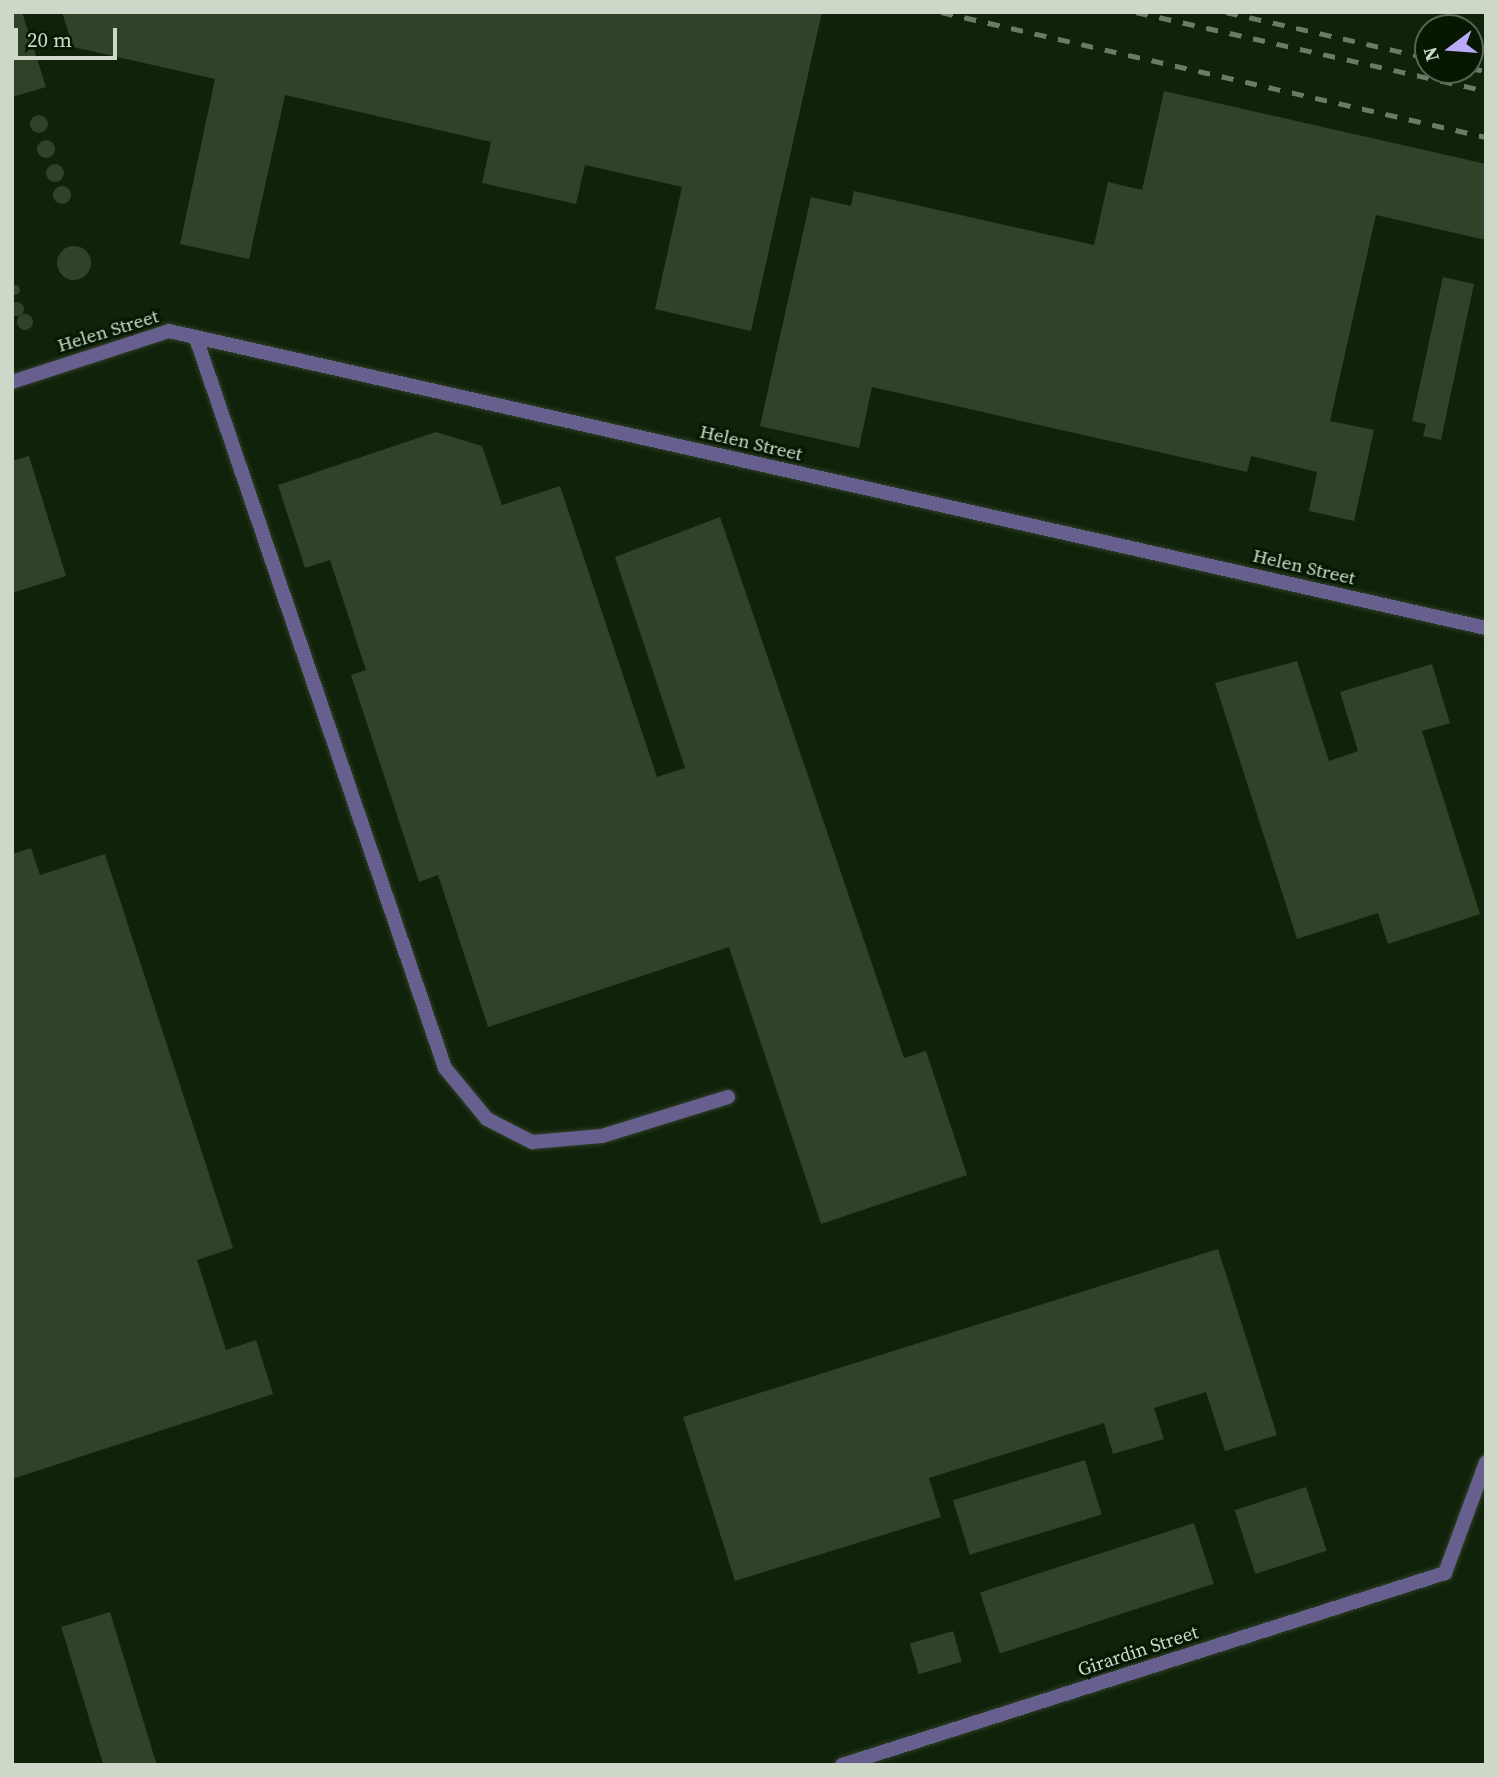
<!DOCTYPE html>
<style>
body{margin:0}
#map{position:relative;width:1498px;height:1777px;overflow:hidden;background:#102209;font-family:"Source Serif 4",serif}
div>[style]{position:absolute}
.building>*{inset:0;background:#304329;transform-origin:0 0}
.round{border-radius:50%}
.roads{filter:drop-shadow(0 0 2px #2e3f28) drop-shadow(0 0 2px #2e3f28)}
.lane>*{height:14px;margin:-7px;padding:0 7px;transform-origin:7px;border-radius:7px;background:#675f8e}
.street>*{height:14px;margin:-7px;padding:0 7px;transform-origin:7px;border-radius:7px;background:#675f8e}
.rail>*{height:5px;margin-top:-2.5px;transform-origin:0;background:repeating-linear-gradient(90deg,#6c7b67 0 12px,transparent 0 24px)}
span{translate:-50% -50%;white-space:nowrap;text-align:center;line-height:1.15;-webkit-text-stroke:6px #071802;paint-order:stroke}
.street-label{font-size:19px;color:#cdd8c9}
.frame{position:absolute;inset:0;border:14px solid #cdd8c9;pointer-events:none}
.north{position:absolute;left:1414px;top:14px;width:70px;height:70px;box-sizing:border-box;background:#071802;border:2px solid #566552;border-radius:50%;rotate:254deg;font-size:19px;font-weight:700;line-height:28px;text-align:center;color:#cdd8c9}
.north::after{content:'';display:block;margin:auto;width:24px;height:32px;background:#b9abf7;clip-path:polygon(50% 0,100% 100%,50% 72%,0 100%)}
.scale{position:absolute;left:14px;top:28px;width:103px;height:32px;box-sizing:border-box;border:4px solid #cdd8c9;border-top:0;padding-left:9px;font-size:21px;line-height:24px;white-space:nowrap;color:#cdd8c9;-webkit-text-stroke:5px #071802;paint-order:stroke}
</style>
<div id="map">
<div class="building">
<i style="clip-path:polygon(12px 12px,22px 12px,46px 87px,12px 97px)"></i>
<i style="clip-path:polygon(62px 12px,334px 13px,822px 12px,751px 331px,655px 309px,682px 187px,585px 165px,576px 204px,482px 183px,491px 142px,285px 95px,249px 259px,180px 244px,215px 79px,73px 47px)"></i>
<i style="clip-path:polygon(1164px 91px,1486px 164px,1486px 240px,1376px 215px,1330px 421px,1374px 430px,1354px 521px,1309px 511px,1317px 472px,1251px 456px,1247px 472px,872px 387px,859px 448px,760px 426px,811px 197px,851px 206px,854px 191px,1094px 245px,1108px 182px,1142px 190px)"></i>
<i class="round" style="left:30px;top:115px;width:18px;height:18px"></i>
<i class="round" style="left:37px;top:140px;width:18px;height:18px"></i>
<i class="round" style="left:46px;top:164px;width:18px;height:18px"></i>
<i class="round" style="left:53px;top:186px;width:18px;height:18px"></i>
<i class="round" style="left:57px;top:246px;width:34px;height:34px"></i>
<i style="clip-path:polygon(1443px 277px,1474px 284px,1441px 440px,1423px 436px,1426px 424px,1412px 421px)"></i>
<i class="round" style="left:10px;top:285px;width:10px;height:10px"></i>
<i class="round" style="left:10px;top:302px;width:14px;height:14px"></i>
<i class="round" style="left:17px;top:314px;width:16px;height:16px"></i>
<i style="clip-path:polygon(436px 432px,482px 446px,502px 505px,560px 486px,657px 777px,685px 768px,615px 557px,720px 517px,904px 1058px,926px 1051px,967px 1175px,821px 1224px,729px 947px,488px 1027px,438px 875px,419px 882px,351px 675px,366px 670px,330px 560px,305px 568px,278px 485px)"></i>
<i style="clip-path:polygon(29px 456px,66px 576px,12px 593px,12px 461px)"></i>
<i style="clip-path:polygon(1297px 661px,1329px 761px,1358px 751px,1340px 692px,1432px 664px,1450px 723px,1422px 731px,1480px 914px,1388px 944px,1378px 913px,1297px 939px,1215px 683px)"></i>
<i style="clip-path:polygon(31px 848px,40px 875px,105px 854px,233px 1248px,197px 1260px,226px 1350px,256px 1340px,273px 1394px,12px 1479px,12px 854px)"></i>
<i style="clip-path:polygon(1218px 1249px,1277px 1435px,1225px 1451px,1206px 1392px,1154px 1408px,1164px 1439px,1113px 1454px,1104px 1423px,929px 1478px,941px 1517px,735px 1581px,683px 1417px)"></i>
<i style="left:1085px;top:1460px;width:57px;height:138px;rotate:73deg"></i>
<i style="left:1306px;top:1487px;width:67px;height:75px;rotate:72deg"></i>
<i style="left:1194px;top:1523px;width:64px;height:225px;rotate:72deg"></i>
<i style="left:110px;top:1612px;width:160px;height:51px;rotate:73deg"></i>
<i style="left:953px;top:1631px;width:32px;height:45px;rotate:74deg"></i>
</div>
<div class="roads">
<div class="lane">
<i style="left:196px;top:338px;width:771px;rotate:71.17deg"></i>
<i style="left:445px;top:1068px;width:66px;rotate:50.5deg"></i>
<i style="left:487px;top:1119px;width:51px;rotate:27.1deg"></i>
<i style="left:532px;top:1142px;width:70px;rotate:-4.9deg"></i>
<i style="left:602px;top:1136px;width:132px;rotate:-17.2deg"></i>
<i style="left:1445px;top:1573px;width:118px;rotate:-69.7deg"></i>
</div>
<div class="street">
<i style="left:12px;top:382px;width:165px;rotate:-18deg"></i>
<i style="left:169px;top:331px;width:1350px;rotate:12.71deg"></i>
<i style="left:842px;top:1765px;width:633px;rotate:-17.66deg"></i>
</div>
</div>
<div class="rail">
<i style="left:941px;top:12px;width:559px;rotate:12.92deg"></i>
<i style="left:1136px;top:12px;width:359px;rotate:12.7deg"></i>
<i style="left:1226px;top:12px;width:207px;rotate:12.8deg"></i>
<i style="left:1470px;top:68px;width:16px;rotate:11deg"></i>
</div>
<div class="street-label">
<span style="left:108px;top:331px;rotate:-17deg">Helen Street</span>
<span style="left:751px;top:443px;rotate:13deg">Helen Street</span>
<span style="left:1304px;top:567px;rotate:13deg">Helen Street</span>
<span style="left:1138px;top:1651px;rotate:-18deg">Girardin Street</span>
</div>
<div class="frame"></div>
<div class="north">N</div>
<div class="scale">20 m</div>
</div>
